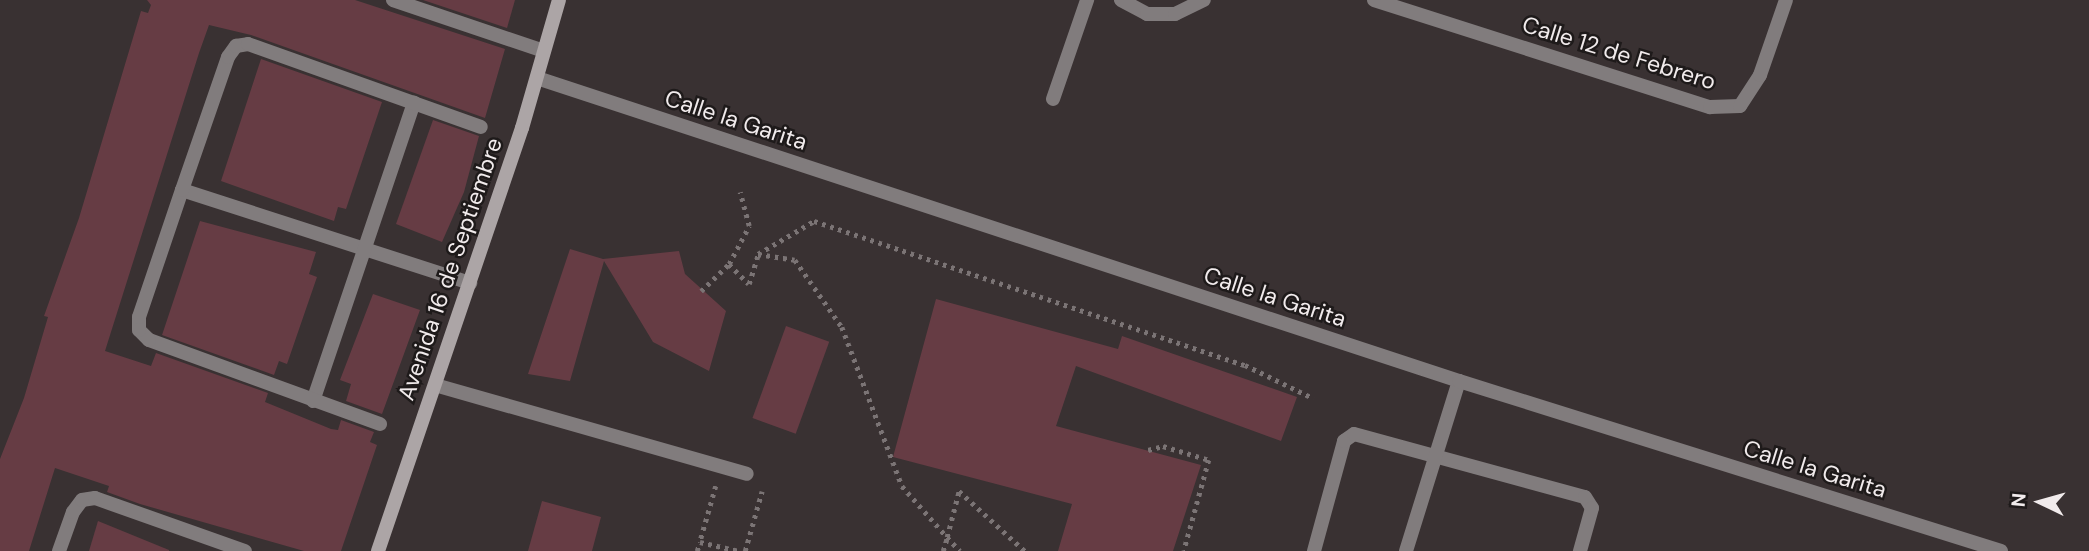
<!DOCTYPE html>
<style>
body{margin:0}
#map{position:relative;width:2089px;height:551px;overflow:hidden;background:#393132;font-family:"DM Sans",sans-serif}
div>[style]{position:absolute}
.building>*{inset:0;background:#663c44;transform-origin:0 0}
.path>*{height:4.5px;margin-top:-2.25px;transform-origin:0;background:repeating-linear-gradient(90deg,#7b7475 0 3.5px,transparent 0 8.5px)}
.service>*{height:14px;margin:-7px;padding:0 7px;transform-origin:7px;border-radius:7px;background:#817c7d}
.minor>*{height:14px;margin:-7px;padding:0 7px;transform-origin:7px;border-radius:7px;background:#817c7d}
.tertiary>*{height:14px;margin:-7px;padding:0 7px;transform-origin:7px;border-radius:7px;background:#817c7d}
.secondary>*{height:14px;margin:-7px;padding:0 7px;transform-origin:7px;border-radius:7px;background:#aca5a6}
span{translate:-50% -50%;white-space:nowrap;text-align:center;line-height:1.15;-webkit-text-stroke:5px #1e1a1a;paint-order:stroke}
.street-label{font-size:23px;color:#f1ebec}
.north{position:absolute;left:2005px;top:467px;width:70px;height:70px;-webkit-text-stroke:5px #1e1a1a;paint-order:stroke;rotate:275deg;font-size:19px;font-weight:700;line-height:28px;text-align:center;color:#f1ebec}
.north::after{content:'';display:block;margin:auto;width:24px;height:32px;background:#f1ebec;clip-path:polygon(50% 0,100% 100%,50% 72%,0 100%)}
</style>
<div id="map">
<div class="building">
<i style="clip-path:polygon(147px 0,355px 0,505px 49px,485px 118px,251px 35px,209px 25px,199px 53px,105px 351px,151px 366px,156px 353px,268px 393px,265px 402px,331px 429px,338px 430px,341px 420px,374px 432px,370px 442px,377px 445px,341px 551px,304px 551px,140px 504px,107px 492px,109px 486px,55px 468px,29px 551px,0 551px,0 459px,24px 398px,48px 317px,44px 316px,79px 218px,141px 11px,148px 13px,151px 5px)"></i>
<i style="clip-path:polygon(423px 0,515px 0,507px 28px)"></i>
<i style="clip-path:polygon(261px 59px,382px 102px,346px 209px,338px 207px,334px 221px,221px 181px)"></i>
<i style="clip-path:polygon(433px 120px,479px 136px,464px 192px,442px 242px,396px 224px)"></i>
<i style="clip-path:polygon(200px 221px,316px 252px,309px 274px,317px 277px,287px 364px,279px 361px,274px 375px,162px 335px)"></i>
<i style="clip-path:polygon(570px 249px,603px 259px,679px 251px,685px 274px,726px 311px,709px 371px,653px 342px,604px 261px,570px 381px,528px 374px)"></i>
<i style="clip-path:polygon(373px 294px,420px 310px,382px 414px,346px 401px,351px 384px,340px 380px)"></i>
<i style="clip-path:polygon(936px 299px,1118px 349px,1122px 336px,1297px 397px,1281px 441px,1076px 366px,1056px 426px,1201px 465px,1173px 551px,1058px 551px,1072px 504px,893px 457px)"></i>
<i style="left:786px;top:326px;width:46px;height:98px;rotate:20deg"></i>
<i style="clip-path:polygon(542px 501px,601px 517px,592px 551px,528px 551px)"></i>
<i style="clip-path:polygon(98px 521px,169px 550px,169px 551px,89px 551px)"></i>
</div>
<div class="path">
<i style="left:758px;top:254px;width:65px;rotate:-30.5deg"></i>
<i style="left:814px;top:221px;width:454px;rotate:18.5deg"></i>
<i style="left:1245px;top:365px;width:76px;rotate:25.9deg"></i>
<i style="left:729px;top:264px;width:28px;rotate:45deg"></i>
<i style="left:749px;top:284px;width:31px;rotate:-73deg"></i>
<i style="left:758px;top:254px;width:37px;rotate:9deg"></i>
<i style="left:795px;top:260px;width:82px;rotate:55deg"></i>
<i style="left:842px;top:327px;width:170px;rotate:69.3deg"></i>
<i style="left:902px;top:486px;width:68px;rotate:48.6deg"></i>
<i style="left:947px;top:537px;width:48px;rotate:-75.4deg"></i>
<i style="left:959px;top:491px;width:89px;rotate:42.3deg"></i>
<i style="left:701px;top:291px;width:39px;rotate:-44deg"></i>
<i style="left:729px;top:264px;width:43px;rotate:-62.2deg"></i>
<i style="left:749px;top:226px;width:35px;rotate:-105deg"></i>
<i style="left:1148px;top:450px;width:16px;rotate:-15deg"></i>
<i style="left:1163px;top:446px;width:48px;rotate:16.9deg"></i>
<i style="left:1209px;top:460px;width:94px;rotate:105.4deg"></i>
<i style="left:716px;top:486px;width:58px;rotate:105.9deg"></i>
<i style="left:700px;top:542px;width:40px;rotate:13deg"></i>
<i style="left:947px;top:537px;width:19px;rotate:47deg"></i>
<i style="left:697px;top:551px;width:9px;rotate:-72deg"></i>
<i style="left:745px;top:551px;width:62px;rotate:-74.2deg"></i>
<i style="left:943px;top:551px;width:14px;rotate:-73deg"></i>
</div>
<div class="service">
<i style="left:1121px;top:0;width:30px;rotate:28deg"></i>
<i style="left:1147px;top:14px;width:28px"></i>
<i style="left:1175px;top:14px;width:32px;rotate:-26deg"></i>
<i style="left:1053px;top:99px;width:105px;rotate:-71deg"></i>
<i style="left:435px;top:385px;width:324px;rotate:15.9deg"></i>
<i style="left:1314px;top:551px;width:114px;rotate:-74.7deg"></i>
<i style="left:1344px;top:441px;width:12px;rotate:-35deg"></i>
<i style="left:1354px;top:434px;width:239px;rotate:15.3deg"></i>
<i style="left:1585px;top:497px;width:13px;rotate:58deg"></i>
<i style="left:1592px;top:508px;width:45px;rotate:105.6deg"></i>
<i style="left:1406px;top:551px;width:178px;rotate:-72.7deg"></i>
</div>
<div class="minor">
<i style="left:1374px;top:0;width:353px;rotate:17.7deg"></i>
<i style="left:1710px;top:107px;width:30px;rotate:-2deg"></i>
<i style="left:1740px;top:106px;width:37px;rotate:-57deg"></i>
<i style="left:1760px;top:75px;width:79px;rotate:-70.9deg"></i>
<i style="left:182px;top:190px;width:303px;rotate:17.9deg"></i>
<i style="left:313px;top:401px;width:315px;rotate:-71.3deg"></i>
<i style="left:380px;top:424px;width:246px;rotate:-160deg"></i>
<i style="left:149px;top:340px;width:14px;rotate:-135deg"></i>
<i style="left:139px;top:330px;width:13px;rotate:-90deg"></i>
<i style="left:139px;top:317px;width:134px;rotate:-71.3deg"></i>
<i style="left:182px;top:190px;width:141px;rotate:-70.9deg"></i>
<i style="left:228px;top:57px;width:14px;rotate:-54deg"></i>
<i style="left:236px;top:46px;width:12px;rotate:-9deg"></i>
<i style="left:248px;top:44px;width:247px;rotate:19.6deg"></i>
<i style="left:59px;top:551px;width:41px;rotate:-70.3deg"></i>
<i style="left:73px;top:512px;width:15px;rotate:-53deg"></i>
<i style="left:82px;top:500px;width:13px;rotate:-9deg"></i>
<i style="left:95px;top:498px;width:159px;rotate:19.5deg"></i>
</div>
<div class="tertiary">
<i style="left:393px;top:0;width:159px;rotate:18.7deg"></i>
<i style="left:537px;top:78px;width:971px;rotate:18.19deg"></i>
<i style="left:1459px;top:381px;width:568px;rotate:17.41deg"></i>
</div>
<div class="secondary">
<i style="left:378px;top:551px;width:447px;rotate:-71.2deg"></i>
<i style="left:522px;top:128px;width:133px;rotate:-73.9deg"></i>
</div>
<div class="street-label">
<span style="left:1619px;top:53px;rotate:17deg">Calle 12 de Febrero</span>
<span style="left:736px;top:120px;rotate:18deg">Calle la Garita</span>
<span style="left:450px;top:269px;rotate:-71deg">Avenida 16 de Septiembre</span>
<span style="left:1275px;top:297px;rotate:18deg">Calle la Garita</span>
<span style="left:1815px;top:469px;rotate:17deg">Calle la Garita</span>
</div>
<div class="north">N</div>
</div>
